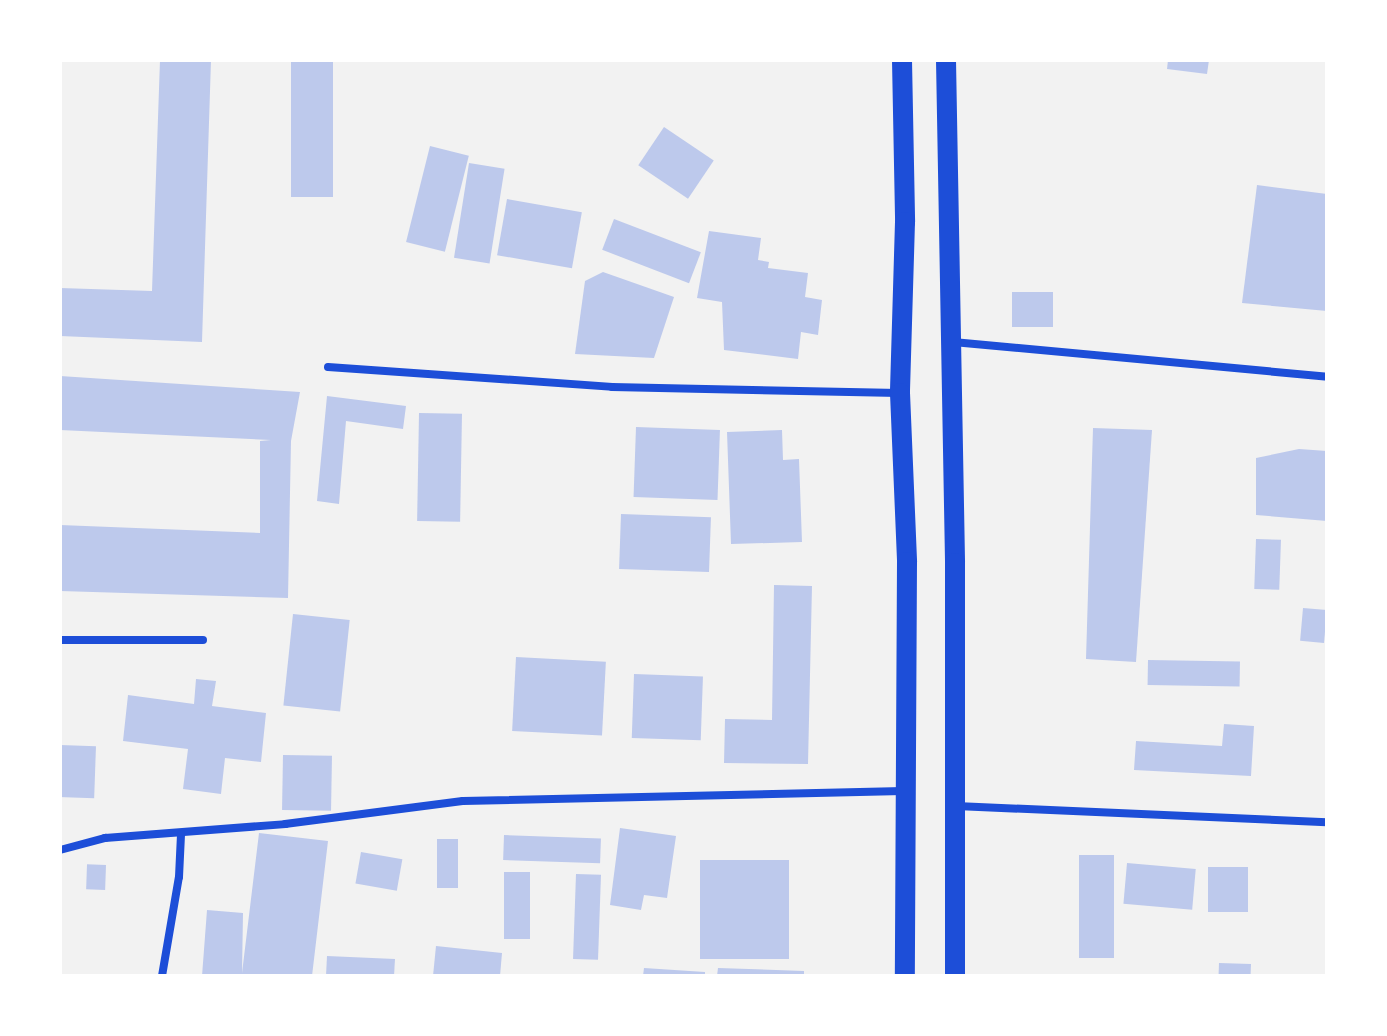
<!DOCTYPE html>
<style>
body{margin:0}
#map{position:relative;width:1387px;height:1036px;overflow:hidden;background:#f2f2f2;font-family:"Golos Text",sans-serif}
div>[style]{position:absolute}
.building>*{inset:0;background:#bdc9ec;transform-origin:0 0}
.minor>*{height:8px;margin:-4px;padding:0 4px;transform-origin:4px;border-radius:4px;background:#1d4ed8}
.primary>*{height:20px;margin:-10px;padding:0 10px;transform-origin:10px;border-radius:10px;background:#1d4ed8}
span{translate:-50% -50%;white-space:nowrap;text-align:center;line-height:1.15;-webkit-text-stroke:8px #fff;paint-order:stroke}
.frame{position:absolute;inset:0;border:62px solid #fff;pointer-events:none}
</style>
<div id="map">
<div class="building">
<i style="clip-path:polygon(160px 60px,211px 60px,202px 342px,60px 336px,60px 288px,152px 291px)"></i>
<i style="left:291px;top:60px;width:42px;height:137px"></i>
<i style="clip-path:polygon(1168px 60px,1209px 60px,1207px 74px,1167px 69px)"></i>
<i style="left:664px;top:127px;width:60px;height:46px;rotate:34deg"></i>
<i style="left:430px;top:146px;width:40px;height:99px;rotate:14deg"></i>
<i style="left:469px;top:163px;width:36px;height:96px;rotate:9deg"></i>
<i style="clip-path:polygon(1257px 185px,1327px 194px,1327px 311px,1242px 303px)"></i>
<i style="left:507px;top:199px;width:76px;height:57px;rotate:10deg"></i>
<i style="left:614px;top:219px;width:93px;height:33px;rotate:21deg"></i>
<i style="clip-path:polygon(709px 231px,761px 238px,758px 260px,769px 262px,768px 268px,808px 273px,805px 297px,822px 300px,818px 335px,801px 332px,798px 359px,724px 350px,722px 302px,697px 298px)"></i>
<i style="clip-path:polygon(603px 272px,674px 297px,654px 358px,575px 354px,585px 281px)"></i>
<i style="left:1012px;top:292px;width:41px;height:35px"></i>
<i style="clip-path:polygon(60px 376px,300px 392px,291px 441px,288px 598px,60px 591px,60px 525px,260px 533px,260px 441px,271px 440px,60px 430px)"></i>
<i style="clip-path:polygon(327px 396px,406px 406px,403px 429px,346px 421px,339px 504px,317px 501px)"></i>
<i style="left:419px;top:413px;width:43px;height:108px;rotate:1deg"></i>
<i style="left:636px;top:427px;width:84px;height:70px;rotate:2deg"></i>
<i style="clip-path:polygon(1093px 428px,1152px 430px,1136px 662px,1086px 659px)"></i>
<i style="clip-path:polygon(782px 430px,783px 460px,799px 459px,802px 542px,731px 544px,727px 432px)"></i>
<i style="clip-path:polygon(1299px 449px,1327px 451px,1327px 521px,1256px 515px,1256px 458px)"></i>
<i style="left:621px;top:514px;width:90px;height:55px;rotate:2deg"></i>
<i style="left:1256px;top:539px;width:25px;height:50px;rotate:2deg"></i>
<i style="clip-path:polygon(774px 585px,812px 586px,808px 764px,724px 763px,725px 719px,772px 720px)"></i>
<i style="left:1303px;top:608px;width:24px;height:33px;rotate:5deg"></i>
<i style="left:293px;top:614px;width:57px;height:92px;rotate:6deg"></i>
<i style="left:516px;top:657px;width:90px;height:74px;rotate:3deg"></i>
<i style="left:1148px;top:660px;width:92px;height:25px;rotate:1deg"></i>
<i style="left:634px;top:674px;width:69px;height:64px;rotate:2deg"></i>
<i style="clip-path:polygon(196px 679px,216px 681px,212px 706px,266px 713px,261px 762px,225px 758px,221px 794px,183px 789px,188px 749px,123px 741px,128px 695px,194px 704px)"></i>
<i style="clip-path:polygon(1224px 724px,1254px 726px,1251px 776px,1134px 770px,1136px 741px,1222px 746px)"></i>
<i style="left:60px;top:745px;width:36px;height:52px;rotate:2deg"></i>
<i style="left:283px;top:755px;width:49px;height:55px;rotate:1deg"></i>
<i style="clip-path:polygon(620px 828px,676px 836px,667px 898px,644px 895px,641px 910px,610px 905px)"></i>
<i style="clip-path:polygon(259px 833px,328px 841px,312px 976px,202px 976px,207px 910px,243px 913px,242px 973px)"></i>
<i style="left:504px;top:835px;width:97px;height:25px;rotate:2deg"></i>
<i style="left:458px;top:839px;width:49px;height:21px;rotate:90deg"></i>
<i style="left:361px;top:852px;width:42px;height:32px;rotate:10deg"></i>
<i style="left:1079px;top:855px;width:35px;height:103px"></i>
<i style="left:700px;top:860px;width:89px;height:99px"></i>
<i style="left:1127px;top:863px;width:69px;height:41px;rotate:5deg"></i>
<i style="left:106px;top:865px;width:25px;height:19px;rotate:92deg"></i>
<i style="left:1248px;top:867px;width:45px;height:40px;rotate:90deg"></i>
<i style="left:504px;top:872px;width:26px;height:67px"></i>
<i style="left:576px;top:874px;width:25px;height:85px;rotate:2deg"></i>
<i style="clip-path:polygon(436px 946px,502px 953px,500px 976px,433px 976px)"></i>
<i style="clip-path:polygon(327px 956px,395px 959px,394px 976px,326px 976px)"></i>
<i style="left:1219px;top:963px;width:32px;height:13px;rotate:2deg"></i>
<i style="clip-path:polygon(644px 968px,705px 972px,705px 976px,643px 976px)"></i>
<i style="clip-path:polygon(718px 968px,804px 971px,804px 976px,717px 976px)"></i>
</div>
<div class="minor">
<i style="left:953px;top:342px;width:376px;rotate:5.3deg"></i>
<i style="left:328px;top:367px;width:285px;rotate:4deg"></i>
<i style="left:612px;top:387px;width:287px;rotate:1.2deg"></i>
<i style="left:60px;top:640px;width:143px"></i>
<i style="left:956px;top:806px;width:371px;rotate:2.5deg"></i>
<i style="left:60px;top:850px;width:47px;rotate:-14.9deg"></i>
<i style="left:105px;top:838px;width:181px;rotate:-4.4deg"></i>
<i style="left:285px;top:824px;width:179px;rotate:-7.4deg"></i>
<i style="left:463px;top:801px;width:440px;rotate:-1.3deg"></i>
<i style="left:162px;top:976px;width:100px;rotate:-80.3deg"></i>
<i style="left:179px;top:877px;width:43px;rotate:-87.3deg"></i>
</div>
<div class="primary">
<i style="left:902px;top:60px;width:162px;rotate:88.9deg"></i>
<i style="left:905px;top:222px;width:171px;rotate:91.7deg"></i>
<i style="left:900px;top:393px;width:169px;rotate:87.6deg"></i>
<i style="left:907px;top:562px;width:414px;rotate:90.3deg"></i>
<i style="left:946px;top:60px;width:503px;rotate:88.97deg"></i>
<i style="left:955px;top:563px;width:413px;rotate:90deg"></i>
</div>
<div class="frame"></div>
</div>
